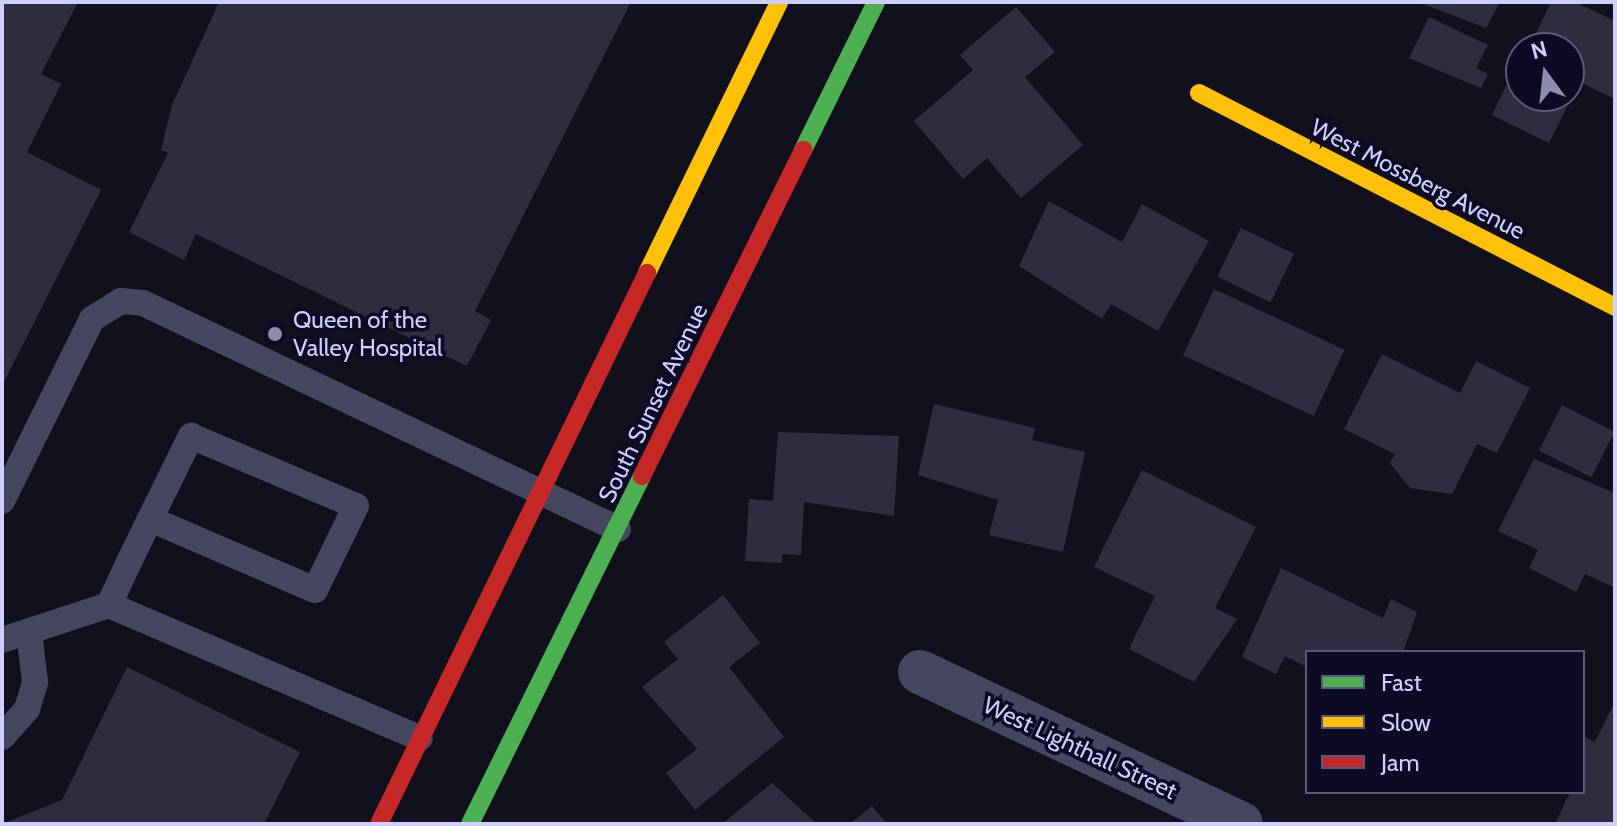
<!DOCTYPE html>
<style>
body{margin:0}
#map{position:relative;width:1617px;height:826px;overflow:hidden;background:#11111d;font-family:Cabin,sans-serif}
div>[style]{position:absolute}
.building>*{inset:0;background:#2f2e40;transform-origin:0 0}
.lane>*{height:26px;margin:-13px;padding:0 13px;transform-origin:13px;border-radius:13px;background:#44475f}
.street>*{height:44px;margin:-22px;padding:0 22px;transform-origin:22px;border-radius:22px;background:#44475f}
.fast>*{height:18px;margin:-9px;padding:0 9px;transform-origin:9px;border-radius:9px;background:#4caf50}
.slow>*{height:18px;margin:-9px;padding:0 9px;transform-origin:9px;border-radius:9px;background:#ffc107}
.jam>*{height:18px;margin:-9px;padding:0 9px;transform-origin:9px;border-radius:9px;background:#c62828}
.dots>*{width:22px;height:22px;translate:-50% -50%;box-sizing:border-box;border:4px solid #0c0b23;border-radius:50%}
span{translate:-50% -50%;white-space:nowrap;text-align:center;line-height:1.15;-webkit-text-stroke:7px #0c0b23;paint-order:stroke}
.street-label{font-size:24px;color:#cecfff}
.poi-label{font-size:24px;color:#cecfff}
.left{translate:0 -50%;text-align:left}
.frame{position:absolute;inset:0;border:4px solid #cecfff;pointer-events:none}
.legend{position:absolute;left:1305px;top:650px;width:280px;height:144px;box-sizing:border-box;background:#0c0b23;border:2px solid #5a597b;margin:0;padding:10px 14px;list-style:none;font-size:24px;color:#cecfff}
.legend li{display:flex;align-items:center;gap:16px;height:40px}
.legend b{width:40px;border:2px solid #5a597b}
.north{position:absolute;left:1505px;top:32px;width:80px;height:80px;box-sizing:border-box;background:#0c0b23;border:2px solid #5a597b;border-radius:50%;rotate:345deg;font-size:22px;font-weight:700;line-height:32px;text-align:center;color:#cecfff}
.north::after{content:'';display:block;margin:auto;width:28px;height:36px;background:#8c8cb0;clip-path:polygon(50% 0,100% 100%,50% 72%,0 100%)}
</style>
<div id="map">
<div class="building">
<i style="clip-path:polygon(2px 2px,78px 2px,41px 74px,61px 84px,27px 152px,101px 190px,2px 386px)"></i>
<i style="clip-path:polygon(219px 2px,631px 2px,475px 311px,491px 320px,467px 366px,196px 234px,184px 260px,129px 232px,168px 153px,161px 150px,172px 105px)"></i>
<i style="clip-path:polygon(1418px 2px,1500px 2px,1486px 28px)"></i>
<i style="clip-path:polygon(1551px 2px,1575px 2px,1615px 21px,1615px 99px,1569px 77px,1569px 48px,1529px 48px)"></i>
<i style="clip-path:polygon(1016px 7px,1055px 52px,1025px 77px,1083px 145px,1021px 198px,987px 158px,963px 179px,914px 121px,973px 70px,960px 55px)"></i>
<i style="clip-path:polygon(1429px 17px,1488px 45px,1476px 68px,1488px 74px,1481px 88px,1409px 58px)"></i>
<i style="clip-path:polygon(1515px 67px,1521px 96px,1573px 95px,1549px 143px,1492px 115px)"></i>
<i style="clip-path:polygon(1049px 201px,1122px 242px,1142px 204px,1209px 241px,1158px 331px,1111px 304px,1102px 319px,1019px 266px)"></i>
<i style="left:1241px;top:228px;width:59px;height:54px;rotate:26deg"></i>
<i style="left:1214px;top:289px;width:144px;height:73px;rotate:25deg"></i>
<i style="clip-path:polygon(1382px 354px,1460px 393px,1476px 361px,1530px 388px,1497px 453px,1477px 444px,1452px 494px,1410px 488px,1390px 463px,1395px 454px,1344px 429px)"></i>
<i style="clip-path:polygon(934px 404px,1035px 428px,1032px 440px,1085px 452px,1063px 552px,989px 535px,998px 500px,918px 475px)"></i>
<i style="left:1562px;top:405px;width:59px;height:51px;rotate:27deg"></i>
<i style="clip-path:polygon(778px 432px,899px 436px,894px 516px,804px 502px,801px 555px,782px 554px,782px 563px,745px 561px,749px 499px,773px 501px)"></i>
<i style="clip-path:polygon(1534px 459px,1615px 493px,1615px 588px,1585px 574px,1576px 592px,1529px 568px,1538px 550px,1498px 531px)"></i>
<i style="clip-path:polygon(1142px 470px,1256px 527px,1215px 608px,1237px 619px,1194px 682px,1129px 649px,1155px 596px,1094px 567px)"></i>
<i style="clip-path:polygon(1281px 568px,1383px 618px,1391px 599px,1417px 612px,1403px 652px,1307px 652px,1307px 667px,1285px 656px,1276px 674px,1242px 657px)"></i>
<i style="clip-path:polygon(723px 595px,760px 643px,729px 667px,784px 737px,695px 810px,666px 773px,697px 749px,642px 687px,678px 659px,664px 642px)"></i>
<i style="clip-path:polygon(127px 667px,300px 752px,264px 824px,2px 824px,62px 800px)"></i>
<i style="clip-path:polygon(1615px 701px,1615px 824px,1555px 824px,1570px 792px,1583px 792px,1583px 736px,1595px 742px)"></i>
<i style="clip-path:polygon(772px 783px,817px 824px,722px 824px)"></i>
<i style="clip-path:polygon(872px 806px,887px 824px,850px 824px)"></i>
</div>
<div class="lane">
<i style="left:2px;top:501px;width:203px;rotate:-63.7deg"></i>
<i style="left:92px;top:319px;width:34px;rotate:-32deg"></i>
<i style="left:121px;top:301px;width:22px;rotate:5deg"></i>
<i style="left:143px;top:303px;width:526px;rotate:25.44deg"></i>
<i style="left:109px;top:605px;width:47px;rotate:-65.1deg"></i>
<i style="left:129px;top:562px;width:48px;rotate:-64deg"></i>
<i style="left:150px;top:519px;width:93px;rotate:-63.7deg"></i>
<i style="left:191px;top:436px;width:179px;rotate:23deg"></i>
<i style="left:356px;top:506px;width:93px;rotate:116deg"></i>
<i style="left:315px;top:590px;width:180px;rotate:-156.7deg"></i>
<i style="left:2px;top:640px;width:113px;rotate:-18.1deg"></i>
<i style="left:109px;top:605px;width:338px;rotate:23.2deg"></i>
<i style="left:2px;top:737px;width:38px;rotate:-48deg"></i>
<i style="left:27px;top:709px;width:28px;rotate:-73deg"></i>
<i style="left:35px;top:682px;width:50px;rotate:-96.8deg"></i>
</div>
<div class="street">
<i style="left:920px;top:672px;width:355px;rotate:25.3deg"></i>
</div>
<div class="fast">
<i style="left:803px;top:150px;width:165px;rotate:-63.7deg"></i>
<i style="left:470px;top:824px;width:388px;rotate:-63.7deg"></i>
</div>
<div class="slow">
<i style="left:1199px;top:93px;width:468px;rotate:27.2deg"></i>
<i style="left:647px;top:273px;width:301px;rotate:-64deg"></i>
</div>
<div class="jam">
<i style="left:642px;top:476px;width:364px;rotate:-63.7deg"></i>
<i style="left:379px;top:824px;width:613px;rotate:-64.06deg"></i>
</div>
<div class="dots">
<i style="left:275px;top:334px;background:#8c8cb0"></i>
</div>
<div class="street-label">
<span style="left:1418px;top:179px;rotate:27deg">West Mossberg Avenue</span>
<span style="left:653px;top:403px;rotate:-64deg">South Sunset Avenue</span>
<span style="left:1080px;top:748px;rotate:25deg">West Lighthall Street</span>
</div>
<div class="poi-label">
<span class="left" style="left:293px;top:334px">Queen of the<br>Valley Hospital</span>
</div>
<div class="frame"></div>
<ul class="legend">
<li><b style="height:10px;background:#4caf50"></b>Fast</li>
<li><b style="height:10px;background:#ffc107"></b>Slow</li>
<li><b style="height:10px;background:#c62828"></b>Jam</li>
</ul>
<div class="north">N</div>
</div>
